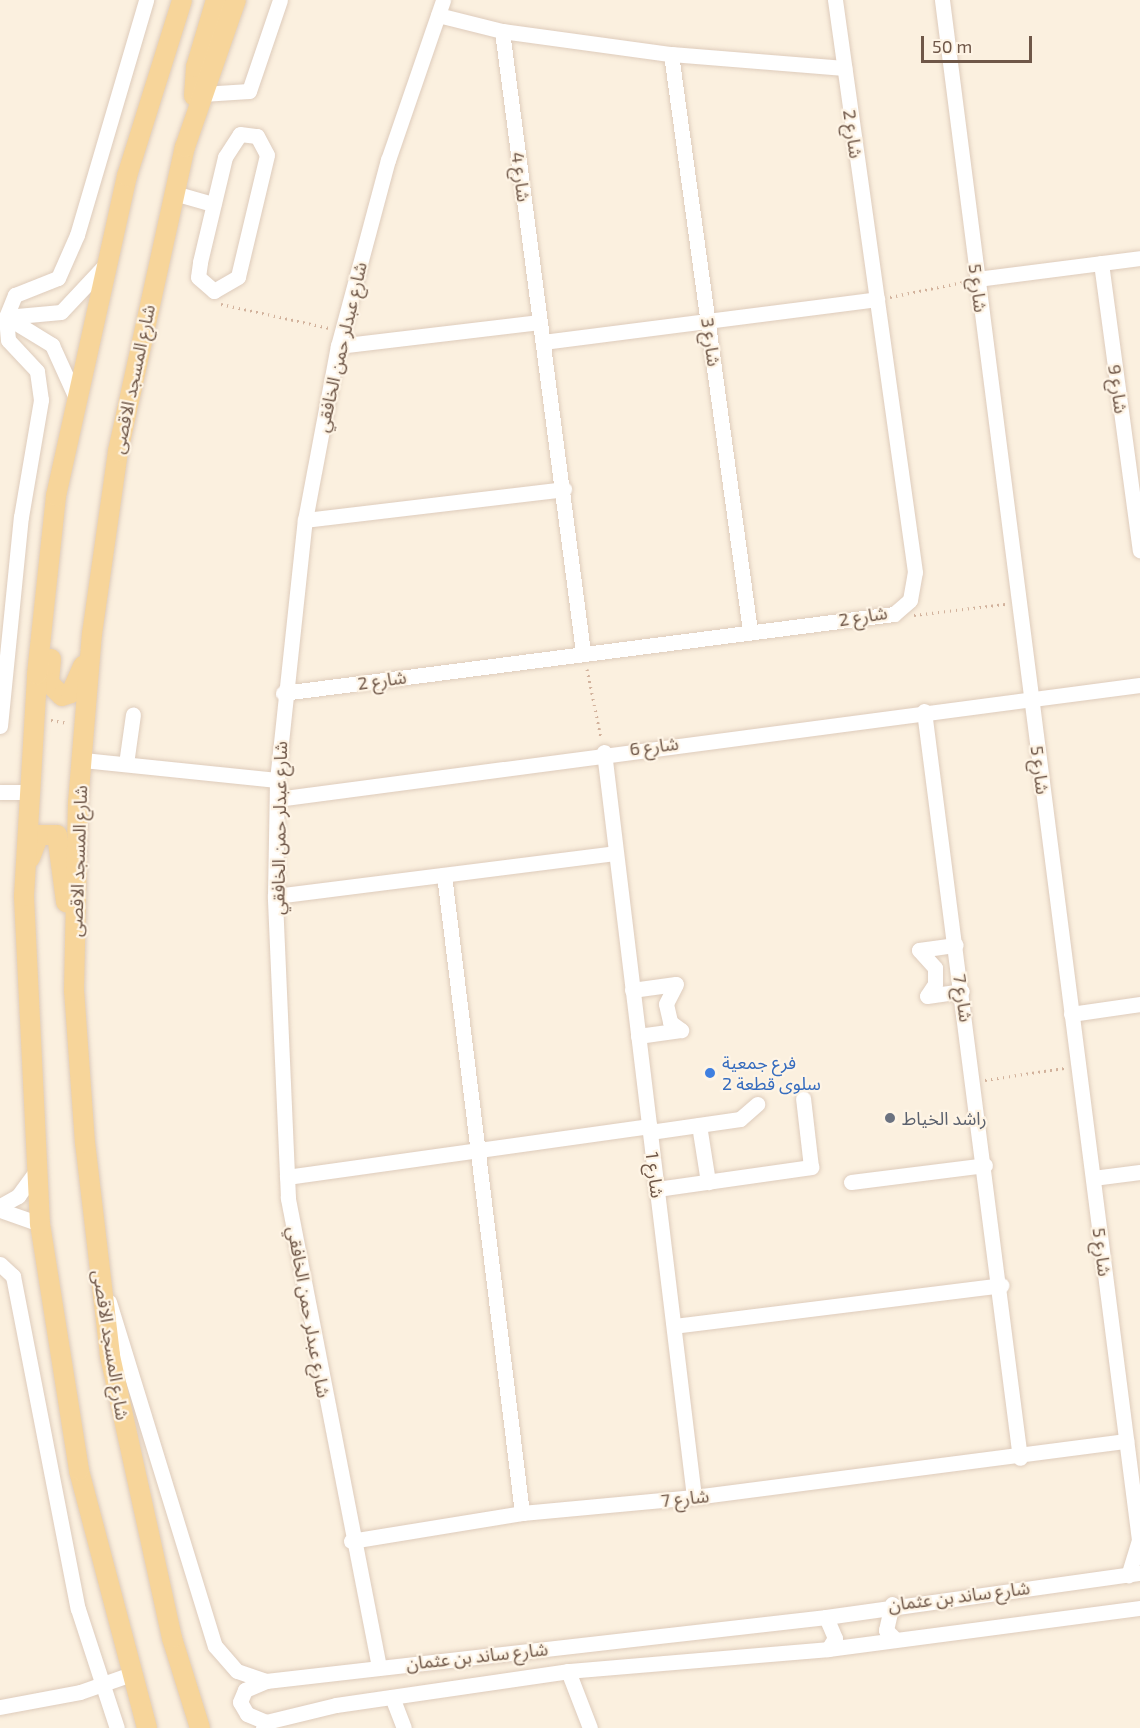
<!DOCTYPE html>
<meta charset="utf-8">
<style>
body{margin:0}
#map{position:relative;width:1140px;height:1728px;overflow:hidden;background:#fbf0df;font-family:"Exo 2","Noto Sans Arabic",sans-serif}
div>[style]{position:absolute}
.path>*{height:3px;margin-top:-1.5px;transform-origin:0;background:repeating-linear-gradient(90deg,#d2b29c 0 1.5px,transparent 0 6px)}
.roads{filter:drop-shadow(0 0 2px #deccbc) drop-shadow(0 0 2px #deccbc)}
.minor>*{height:15px;margin:-7.5px;padding:0 7.5px;transform-origin:7.5px;border-radius:7.5px;background:#fff}
.major>*{height:20px;margin:-10px;padding:0 10px;transform-origin:10px;border-radius:10px;background:#f7d59a}
.dots>*{width:16px;height:16px;translate:-50% -50%;box-sizing:border-box;border:3px solid #fef4e5;border-radius:50%}
span{translate:-50% -50%;white-space:nowrap;text-align:center;line-height:1.15;-webkit-text-stroke:4.5px #fef4e5;paint-order:stroke}
.street-label{font-size:18px;color:#6f5748}
.shop-label{font-size:18px;color:#366cbe}
.left{translate:0 -50%;text-align:left}
.worship-label{font-size:18px;color:#5b616d}
.scale{position:absolute;left:921px;top:36px;width:111px;height:27px;box-sizing:border-box;border:3px solid #6f5748;border-top:0;padding-left:8px;font-size:18px;line-height:21px;white-space:nowrap;color:#6f5748;-webkit-text-stroke:4px #fef4e5;paint-order:stroke}
</style>
<div id="map">
<div class="path">
<i style="left:890px;top:297px;width:75px;rotate:-11.6deg"></i>
<i style="left:221px;top:304px;width:111px;rotate:12.5deg"></i>
<i style="left:914px;top:615px;width:92px;rotate:-6.9deg"></i>
<i style="left:587px;top:669px;width:70px;rotate:78.5deg"></i>
<i style="left:51px;top:720px;width:17px;rotate:10deg"></i>
<i style="left:985px;top:1080px;width:80px;rotate:-8.6deg"></i>
</div>
<div class="roads">
<div class="minor">
<i style="left:942px;top:0;width:1553px;rotate:82.71deg"></i>
<i style="left:1139px;top:1540px;width:37px;rotate:107deg"></i>
<i style="left:438px;top:15px;width:66px;rotate:14deg"></i>
<i style="left:502px;top:31px;width:171px;rotate:7.8deg"></i>
<i style="left:671px;top:54px;width:174px;rotate:4.6deg"></i>
<i style="left:502px;top:31px;width:626px;rotate:82.57deg"></i>
<i style="left:671px;top:54px;width:582px;rotate:82.2deg"></i>
<i style="left:202px;top:94px;width:47px;rotate:-3.7deg"></i>
<i style="left:249px;top:91px;width:96px;rotate:-71.2deg"></i>
<i style="left:240px;top:134px;width:17px;rotate:7deg"></i>
<i style="left:257px;top:136px;width:21px;rotate:62deg"></i>
<i style="left:267px;top:155px;width:125px;rotate:103.4deg"></i>
<i style="left:238px;top:277px;width:28px;rotate:150deg"></i>
<i style="left:214px;top:291px;width:21px;rotate:-139deg"></i>
<i style="left:198px;top:277px;width:15px;rotate:-82deg"></i>
<i style="left:200px;top:262px;width:108px;rotate:-76.6deg"></i>
<i style="left:225px;top:157px;width:27px;rotate:-57deg"></i>
<i style="left:174px;top:193px;width:41px;rotate:15.8deg"></i>
<i style="left:1101px;top:263px;width:290px;rotate:82.3deg"></i>
<i style="left:977px;top:279px;width:164px;rotate:-7.3deg"></i>
<i style="left:6px;top:317px;width:55px;rotate:-5.2deg"></i>
<i style="left:61px;top:312px;width:64px;rotate:-46.9deg"></i>
<i style="left:8px;top:318px;width:52px;rotate:31.5deg"></i>
<i style="left:52px;top:345px;width:58px;rotate:65.6deg"></i>
<i style="left:543px;top:342px;width:337px;rotate:-7.3deg"></i>
<i style="left:338px;top:346px;width:203px;rotate:-6.8deg"></i>
<i style="left:305px;top:520px;width:261px;rotate:-6.8deg"></i>
<i style="left:283px;top:693px;width:616px;rotate:-7.37deg"></i>
<i style="left:894px;top:614px;width:21px;rotate:-41deg"></i>
<i style="left:910px;top:600px;width:28px;rotate:-80deg"></i>
<i style="left:915px;top:572px;width:578px;rotate:-97.96deg"></i>
<i style="left:924px;top:711px;width:753px;rotate:82.68deg"></i>
<i style="left:0;top:726px;width:210px;rotate:-84.3deg"></i>
<i style="left:21px;top:517px;width:119px;rotate:-80.3deg"></i>
<i style="left:41px;top:400px;width:29px;rotate:-98deg"></i>
<i style="left:37px;top:371px;width:42px;rotate:-133.1deg"></i>
<i style="left:8px;top:340px;width:23px;rotate:-95deg"></i>
<i style="left:6px;top:317px;width:24px;rotate:-68deg"></i>
<i style="left:15px;top:295px;width:46px;rotate:-21.6deg"></i>
<i style="left:58px;top:278px;width:47px;rotate:-66.2deg"></i>
<i style="left:77px;top:235px;width:245px;rotate:-73.6deg"></i>
<i style="left:604px;top:752px;width:750px;rotate:83.11deg"></i>
<i style="left:83px;top:760px;width:195px;rotate:5.9deg"></i>
<i style="left:126px;top:764px;width:50px;rotate:-82deg"></i>
<i style="left:0;top:792px;width:28px"></i>
<i style="left:277px;top:799px;width:870px;rotate:-7.53deg"></i>
<i style="left:444px;top:875px;width:643px;rotate:83.03deg"></i>
<i style="left:275px;top:896px;width:343px;rotate:-7.2deg"></i>
<i style="left:919px;top:950px;width:24px;rotate:48deg"></i>
<i style="left:935px;top:968px;width:16px;rotate:90deg"></i>
<i style="left:935px;top:984px;width:14px;rotate:124deg"></i>
<i style="left:919px;top:950px;width:37px;rotate:-8deg"></i>
<i style="left:676px;top:984px;width:22px;rotate:117deg"></i>
<i style="left:666px;top:1004px;width:18px;rotate:77deg"></i>
<i style="left:670px;top:1022px;width:14px;rotate:36deg"></i>
<i style="left:632px;top:990px;width:44px;rotate:-7.8deg"></i>
<i style="left:927px;top:996px;width:35px;rotate:-8deg"></i>
<i style="left:1071px;top:1014px;width:70px;rotate:-8.2deg"></i>
<i style="left:638px;top:1036px;width:43px;rotate:-7.9deg"></i>
<i style="left:699px;top:1125px;width:58px;rotate:81deg"></i>
<i style="left:650px;top:1132px;width:91px;rotate:-8.2deg"></i>
<i style="left:740px;top:1119px;width:23px;rotate:-41deg"></i>
<i style="left:287px;top:1177px;width:366px;rotate:-8deg"></i>
<i style="left:1093px;top:1178px;width:47px;rotate:-7.3deg"></i>
<i style="left:851px;top:1182px;width:135px;rotate:-7.2deg"></i>
<i style="left:657px;top:1189px;width:156px;rotate:-8.1deg"></i>
<i style="left:811px;top:1167px;width:69px;rotate:-96.6deg"></i>
<i style="left:0;top:1206px;width:21px;rotate:-29deg"></i>
<i style="left:18px;top:1196px;width:29px;rotate:-54deg"></i>
<i style="left:0;top:1210px;width:42px;rotate:19.3deg"></i>
<i style="left:0;top:1264px;width:18px;rotate:43deg"></i>
<i style="left:13px;top:1276px;width:339px;rotate:79deg"></i>
<i style="left:78px;top:1609px;width:125px;rotate:71.9deg"></i>
<i style="left:109px;top:1302px;width:360px;rotate:72.9deg"></i>
<i style="left:215px;top:1646px;width:33px;rotate:49deg"></i>
<i style="left:237px;top:1671px;width:31px;rotate:19deg"></i>
<i style="left:266px;top:1681px;width:564px;rotate:-6.52deg"></i>
<i style="left:826px;top:1617px;width:317px;rotate:-8deg"></i>
<i style="left:674px;top:1326px;width:330px;rotate:-7.1deg"></i>
<i style="left:351px;top:1541px;width:173px;rotate:-9.3deg"></i>
<i style="left:522px;top:1513px;width:173px;rotate:-5.3deg"></i>
<i style="left:694px;top:1497px;width:436px;rotate:-7.4deg"></i>
<i style="left:892px;top:1604px;width:27px;rotate:103deg"></i>
<i style="left:886px;top:1630px;width:13px;rotate:45deg"></i>
<i style="left:826px;top:1617px;width:23px;rotate:67deg"></i>
<i style="left:835px;top:1638px;width:13px;rotate:122deg"></i>
<i style="left:379px;top:1667px;width:478px;rotate:-101deg"></i>
<i style="left:288px;top:1198px;width:302px;rotate:-92.5deg"></i>
<i style="left:275px;top:896px;width:116px;rotate:-89deg"></i>
<i style="left:277px;top:780px;width:262px;rotate:-83.9deg"></i>
<i style="left:305px;top:520px;width:177px;rotate:-79.3deg"></i>
<i style="left:338px;top:346px;width:193px;rotate:-75deg"></i>
<i style="left:388px;top:160px;width:169px;rotate:-71deg"></i>
<i style="left:568px;top:1671px;width:61px;rotate:68.9deg"></i>
<i style="left:266px;top:1681px;width:23px;rotate:157deg"></i>
<i style="left:245px;top:1690px;width:13px;rotate:113deg"></i>
<i style="left:240px;top:1702px;width:14px;rotate:60deg"></i>
<i style="left:247px;top:1714px;width:21px;rotate:23deg"></i>
<i style="left:392px;top:1697px;width:33px;rotate:69deg"></i>
<i style="left:0;top:1707px;width:81px;rotate:-10.6deg"></i>
<i style="left:80px;top:1692px;width:54px;rotate:-19.4deg"></i>
<i style="left:263px;top:1728px;width:7px;rotate:-63deg"></i>
<i style="left:266px;top:1722px;width:72px;rotate:-13.7deg"></i>
<i style="left:336px;top:1705px;width:234px;rotate:-8.3deg"></i>
<i style="left:568px;top:1671px;width:261px;rotate:-4.8deg"></i>
<i style="left:828px;top:1649px;width:315px;rotate:-7.5deg"></i>
</div>
<div class="major">
<i style="left:194px;top:96px;width:29px;rotate:-86deg"></i>
<i style="left:196px;top:67px;width:70px;rotate:-73.4deg"></i>
<i style="left:51px;top:659px;width:24px;rotate:95deg"></i>
<i style="left:49px;top:683px;width:18px;rotate:45deg"></i>
<i style="left:62px;top:696px;width:9px;rotate:-18deg"></i>
<i style="left:71px;top:693px;width:30px;rotate:-66deg"></i>
<i style="left:30px;top:858px;width:25px;rotate:-69deg"></i>
<i style="left:39px;top:835px;width:18px"></i>
<i style="left:57px;top:835px;width:68px;rotate:82.3deg"></i>
<i style="left:147px;top:1728px;width:267px;rotate:-104.8deg"></i>
<i style="left:79px;top:1470px;width:249px;rotate:-99deg"></i>
<i style="left:40px;top:1224px;width:328px;rotate:-92.8deg"></i>
<i style="left:24px;top:896px;width:222px;rotate:-86.6deg"></i>
<i style="left:37px;top:674px;width:179px;rotate:-83.9deg"></i>
<i style="left:56px;top:496px;width:328px;rotate:-77.5deg"></i>
<i style="left:127px;top:176px;width:184px;rotate:-72.6deg"></i>
<i style="left:200px;top:1728px;width:94px;rotate:-107.3deg"></i>
<i style="left:172px;top:1638px;width:290px;rotate:-102.4deg"></i>
<i style="left:110px;top:1355px;width:213px;rotate:-96.7deg"></i>
<i style="left:85px;top:1143px;width:152px;rotate:-94.1deg"></i>
<i style="left:74px;top:991px;width:188px;rotate:-88.8deg"></i>
<i style="left:78px;top:803px;width:170px;rotate:-85.3deg"></i>
<i style="left:92px;top:634px;width:185px;rotate:-81.9deg"></i>
<i style="left:118px;top:451px;width:311px;rotate:-77.6deg"></i>
<i style="left:185px;top:147px;width:156px;rotate:-70.9deg"></i>
</div>
</div>
<div class="dots">
<i style="left:710px;top:1073px;background:#3f7fe0"></i>
<i style="left:890px;top:1118px;background:#6b7280"></i>
</div>
<div class="street-label">
<span style="left:853px;top:134px;rotate:82deg">شارع 2</span>
<span style="left:521px;top:177px;rotate:83deg">شارع 4</span>
<span style="left:978px;top:288px;rotate:83deg">شارع 5</span>
<span style="left:711px;top:342px;rotate:82deg">شارع 3</span>
<span style="left:341px;top:347px;rotate:-77deg">شارع عبدلر حمن الخافقي</span>
<span style="left:133px;top:379px;rotate:-78deg">شارع المسجد الاقصى</span>
<span style="left:1118px;top:389px;rotate:82deg">شارع 9</span>
<span style="left:863px;top:616px;rotate:-9deg">شارع 2</span>
<span style="left:382px;top:680px;rotate:-8deg">شارع 2</span>
<span style="left:654px;top:746px;rotate:-7deg">شارع 6</span>
<span style="left:1040px;top:770px;rotate:83deg">شارع 5</span>
<span style="left:279px;top:828px;rotate:-89deg">شارع عبدلر حمن الخافقي</span>
<span style="left:78px;top:861px;rotate:-88deg">شارع المسجد الاقصى</span>
<span style="left:963px;top:998px;rotate:82deg">شارع 7</span>
<span style="left:655px;top:1175px;rotate:83deg">شارع 1</span>
<span style="left:1102px;top:1252px;rotate:83deg">شارع 5</span>
<span style="left:309px;top:1312px;rotate:80deg">شارع عبدلر حمن الخافقي</span>
<span style="left:111px;top:1345px;rotate:81deg">شارع المسجد الاقصى</span>
<span style="left:685px;top:1498px;rotate:-6deg">شارع 7</span>
<span style="left:959px;top:1596px;rotate:-7deg">شارع ساند بن عثمان</span>
<span style="left:477px;top:1656px;rotate:-6deg">شارع ساند بن عثمان</span>
</div>
<div class="shop-label">
<span class="left" style="left:722px;top:1073px">فرع جمعية<br>سلوى قطعة 2</span>
</div>
<div class="worship-label">
<span class="left" style="left:902px;top:1118px">راشد الخياط</span>
</div>
<div class="scale">50 m</div>
</div>
